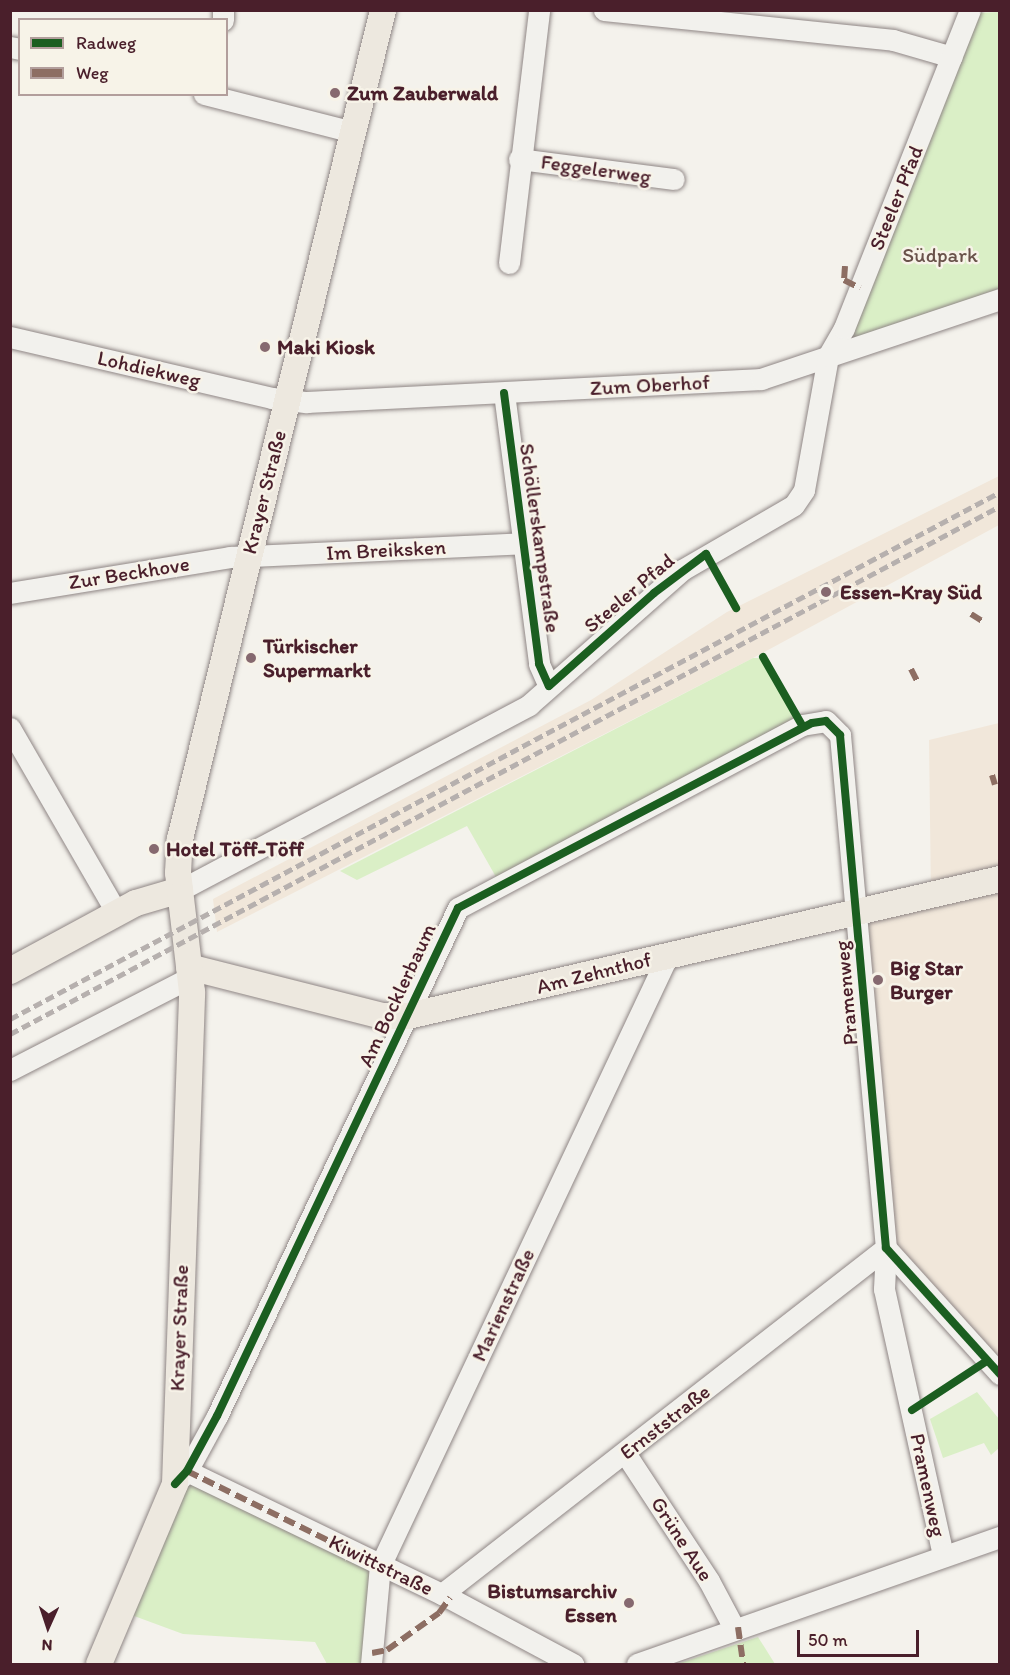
<!DOCTYPE html>
<meta charset="utf-8">
<style>
body{margin:0}
#map{position:relative;width:1010px;height:1675px;overflow:hidden;background:#f4f2ec;font-family:Itim,sans-serif}
div>[style]{position:absolute}
.built>*{inset:0;background:#f1e7da}
.green>*{inset:0;background:#daefc6}
.roads{filter:drop-shadow(0 0 2px #8f8685) drop-shadow(0 0 2px #8f8685)}
.minor>*{height:21px;margin:-10.5px;padding:0 10.5px;transform-origin:10.5px;border-radius:10.5px;background:#f2f1ed}
.major>*{height:26px;margin:-13px;padding:0 13px;transform-origin:13px;border-radius:13px;background:#ede8df}
.rail>*{height:4.5px;margin-top:-2.25px;transform-origin:0;background:repeating-linear-gradient(90deg,#b6b0ae 0 9px,transparent 0 13.5px)}
.quiet>*{height:6px;margin-top:-3px;transform-origin:0;background:repeating-linear-gradient(90deg,#8d6e63 0 12px,transparent 0 18px)}
.cycleway>*{height:8px;margin:-4px;padding:0 4px;transform-origin:4px;border-radius:4px;background:#1b5e20}
.dots>*{width:16px;height:16px;translate:-50% -50%;box-sizing:border-box;border:3px solid #f7f3e8;border-radius:50%}
span{translate:-50% -50%;white-space:nowrap;text-align:center;line-height:1.15;-webkit-text-stroke:5px #f7f3e8;paint-order:stroke}
.poi-label{font-size:21px;color:#4a1f2b;font-weight:700}
.left{translate:0 -50%;text-align:left}
.right{translate:-100% -50%;text-align:right}
.street-label{font-size:21px;color:#4a1f2b}
.park-label{font-size:21px;color:#69524a}
.frame{position:absolute;inset:0;border:12px solid #4a1f2b;pointer-events:none}
.legend{position:absolute;left:18px;top:18px;width:210px;height:78px;box-sizing:border-box;background:#f7f3e8;border:2px solid #b29e9c;margin:0;padding:8px 10px;list-style:none;font-size:18px;color:#4a1f2b}
.legend li{display:flex;align-items:center;gap:12px;height:30px}
.legend b{width:30px;border:2px solid #b29e9c}
.north{position:absolute;left:18px;top:1597px;width:60px;height:60px;-webkit-text-stroke:4px #f7f3e8;paint-order:stroke;rotate:183deg;font-size:16px;font-weight:700;line-height:24px;text-align:center;color:#4a1f2b}
.north::after{content:'';display:block;margin:auto;width:21px;height:27px;background:#4a1f2b;clip-path:polygon(50% 0,100% 100%,50% 72%,0 100%)}
.scale{position:absolute;left:797px;top:1630px;width:122px;height:27px;box-sizing:border-box;border:3px solid #4a1f2b;border-top:0;padding-left:8px;font-size:18px;line-height:21px;white-space:nowrap;color:#4a1f2b;-webkit-text-stroke:4px #f7f3e8;paint-order:stroke}
</style>
<div id="map">
<div class="built">
<i style="clip-path:polygon(999px 476px,999px 525px,753px 658px,217px 932px,213px 899px,591px 700px,727px 612px)"></i>
<i style="clip-path:polygon(999px 723px,999px 1370px,886px 1246px,859px 914px,931px 897px,929px 740px)"></i>
</div>
<div class="green">
<i style="clip-path:polygon(999px 12px,999px 297px,835px 351px,975px 13px)"></i>
<i style="clip-path:polygon(753px 658px,763px 658px,800px 725px,500px 884px,467px 826px,357px 880px,340px 871px)"></i>
<i style="clip-path:polygon(977px 1392px,999px 1419px,999px 1448px,991px 1455px,984px 1443px,943px 1458px,930px 1419px)"></i>
<i style="clip-path:polygon(188px 1472px,377px 1567px,367px 1664px,327px 1664px,315px 1642px,183px 1634px,126px 1613px)"></i>
<i style="clip-path:polygon(758px 1637px,775px 1664px,677px 1664px)"></i>
</div>
<div class="roads">
<div class="minor">
<i style="left:604px;top:10px;width:291px;rotate:5.9deg"></i>
<i style="left:893px;top:40px;width:61px;rotate:16.1deg"></i>
<i style="left:223px;top:20px;width:10px;rotate:-90deg"></i>
<i style="left:10px;top:47px;width:10px;rotate:11deg"></i>
<i style="left:204px;top:94px;width:154px;rotate:14.3deg"></i>
<i style="left:519px;top:159px;width:156px;rotate:7.4deg"></i>
<i style="left:509px;top:263px;width:255px;rotate:-83.2deg"></i>
<i style="left:10px;top:337px;width:269px;rotate:13.1deg"></i>
<i style="left:272px;top:398px;width:35px;rotate:7deg"></i>
<i style="left:307px;top:402px;width:455px;rotate:-2.9deg"></i>
<i style="left:761px;top:379px;width:252px;rotate:-18.5deg"></i>
<i style="left:504px;top:393px;width:273px;rotate:82.6deg"></i>
<i style="left:539px;top:664px;width:24px;rotate:66deg"></i>
<i style="left:10px;top:593px;width:223px;rotate:-9.3deg"></i>
<i style="left:230px;top:557px;width:293px;rotate:-2.7deg"></i>
<i style="left:10px;top:728px;width:214px;rotate:60deg"></i>
<i style="left:180px;top:890px;width:395px;rotate:-27.9deg"></i>
<i style="left:529px;top:705px;width:204px;rotate:-41.4deg"></i>
<i style="left:682px;top:570px;width:129px;rotate:-30.1deg"></i>
<i style="left:794px;top:505px;width:18px;rotate:-56deg"></i>
<i style="left:804px;top:490px;width:136px;rotate:-79.8deg"></i>
<i style="left:828px;top:356px;width:32px;rotate:-60deg"></i>
<i style="left:844px;top:328px;width:342px;rotate:-68.4deg"></i>
<i style="left:10px;top:1070px;width:203px;rotate:-27.2deg"></i>
<i style="left:886px;top:1248px;width:170px;rotate:47.9deg"></i>
<i style="left:625px;top:1453px;width:153px;rotate:56.7deg"></i>
<i style="left:709px;top:1581px;width:53px;rotate:62deg"></i>
<i style="left:187px;top:1471px;width:283px;rotate:25.8deg"></i>
<i style="left:442px;top:1594px;width:149px;rotate:28.1deg"></i>
<i style="left:175px;top:1484px;width:18px;rotate:-47deg"></i>
<i style="left:187px;top:1471px;width:63px;rotate:-61.4deg"></i>
<i style="left:217px;top:1416px;width:562px;rotate:-64.62deg"></i>
<i style="left:458px;top:908px;width:390px;rotate:-28deg"></i>
<i style="left:802px;top:725px;width:24px;rotate:-9deg"></i>
<i style="left:826px;top:721px;width:20px;rotate:45deg"></i>
<i style="left:840px;top:735px;width:515px;rotate:84.88deg"></i>
<i style="left:886px;top:1248px;width:41px;rotate:92.8deg"></i>
<i style="left:884px;top:1289px;width:273px;rotate:77.5deg"></i>
<i style="left:442px;top:1594px;width:563px;rotate:-37.93deg"></i>
<i style="left:371px;top:1664px;width:98px;rotate:-84.8deg"></i>
<i style="left:380px;top:1566px;width:675px;rotate:-64.76deg"></i>
<i style="left:637px;top:1664px;width:385px;rotate:-19.3deg"></i>
</div>
<div class="major">
<i style="left:189px;top:967px;width:199px;rotate:14.2deg"></i>
<i style="left:382px;top:1016px;width:26px"></i>
<i style="left:408px;top:1016px;width:608px;rotate:-13.03deg"></i>
<i style="left:10px;top:971px;width:143px;rotate:-28.4deg"></i>
<i style="left:136px;top:903px;width:46px;rotate:-16.5deg"></i>
<i style="left:99px;top:1664px;width:195px;rotate:-67.1deg"></i>
<i style="left:175px;top:1484px;width:492px;rotate:-88deg"></i>
<i style="left:192px;top:992px;width:120px;rotate:-96.7deg"></i>
<i style="left:178px;top:873px;width:34px;rotate:-87deg"></i>
<i style="left:180px;top:839px;width:853px;rotate:-76.24deg"></i>
</div>
</div>
<div class="rail">
<i style="left:10px;top:1019px;width:1122px;rotate:-28.03deg"></i>
<i style="left:10px;top:1034px;width:1122px;rotate:-28.07deg"></i>
</div>
<div class="quiet">
<i style="left:845px;top:266px;width:14px;rotate:94deg"></i>
<i style="left:844px;top:280px;width:18px;rotate:27deg"></i>
<i style="left:971px;top:614px;width:15px;rotate:32deg"></i>
<i style="left:999px;top:631px;width:1px"></i>
<i style="left:911px;top:669px;width:13px;rotate:63deg"></i>
<i style="left:992px;top:775px;width:10px;rotate:73deg"></i>
<i style="left:187px;top:1471px;width:215px;rotate:26.2deg"></i>
<i style="left:738px;top:1627px;width:37px;rotate:82deg"></i>
<i style="left:372px;top:1653px;width:15px;rotate:-11deg"></i>
<i style="left:387px;top:1650px;width:64px;rotate:-35.4deg"></i>
<i style="left:439px;top:1613px;width:19px;rotate:-54deg"></i>
</div>
<div class="cycleway">
<i style="left:504px;top:393px;width:273px;rotate:82.6deg"></i>
<i style="left:539px;top:664px;width:24px;rotate:66deg"></i>
<i style="left:549px;top:686px;width:140px;rotate:-41.5deg"></i>
<i style="left:654px;top:593px;width:65px;rotate:-36.9deg"></i>
<i style="left:706px;top:554px;width:62px;rotate:60.9deg"></i>
<i style="left:763px;top:657px;width:78px;rotate:60.2deg"></i>
<i style="left:912px;top:1410px;width:90px;rotate:-33.2deg"></i>
<i style="left:175px;top:1484px;width:18px;rotate:-47deg"></i>
<i style="left:187px;top:1471px;width:63px;rotate:-61.4deg"></i>
<i style="left:217px;top:1416px;width:562px;rotate:-64.62deg"></i>
<i style="left:458px;top:908px;width:399px;rotate:-27.6deg"></i>
<i style="left:812px;top:723px;width:14px;rotate:-8deg"></i>
<i style="left:826px;top:721px;width:20px;rotate:45deg"></i>
<i style="left:840px;top:735px;width:515px;rotate:84.88deg"></i>
<i style="left:886px;top:1248px;width:170px;rotate:47.9deg"></i>
</div>
<div class="dots">
<i style="left:335px;top:93px;background:#86696f"></i>
<i style="left:265px;top:347px;background:#86696f"></i>
<i style="left:826px;top:592px;background:#86696f"></i>
<i style="left:251px;top:658px;background:#86696f"></i>
<i style="left:154px;top:849px;background:#86696f"></i>
<i style="left:878px;top:980px;background:#86696f"></i>
<i style="left:629px;top:1603px;background:#86696f"></i>
</div>
<div class="poi-label">
<span class="left" style="left:347px;top:93px">Zum Zauberwald</span>
<span class="left" style="left:277px;top:347px">Maki Kiosk</span>
<span class="left" style="left:840px;top:592px">Essen-Kray Süd</span>
<span class="left" style="left:263px;top:658px">Türkischer<br>Supermarkt</span>
<span class="left" style="left:166px;top:849px">Hotel Töff-Töff</span>
<span class="left" style="left:890px;top:980px">Big Star<br>Burger</span>
<span class="right" style="left:617px;top:1603px">Bistumsarchiv<br>Essen</span>
</div>
<div class="street-label">
<span style="left:596px;top:169px;rotate:8deg">Feggelerweg</span>
<span style="left:896px;top:198px;rotate:-68deg">Steeler Pfad</span>
<span style="left:149px;top:369px;rotate:13deg">Lohdiekweg</span>
<span style="left:650px;top:385px;rotate:-3deg">Zum Oberhof</span>
<span style="left:264px;top:492px;rotate:-76deg">Krayer Straße</span>
<span style="left:540px;top:538px;rotate:82deg">Schöllerskampstraße</span>
<span style="left:386px;top:550px;rotate:-3deg">Im Breiksken</span>
<span style="left:129px;top:573px;rotate:-9deg">Zur Beckhove</span>
<span style="left:629px;top:593px;rotate:-40deg">Steeler Pfad</span>
<span style="left:594px;top:973px;rotate:-14deg">Am Zehnthof</span>
<span style="left:846px;top:993px;rotate:-95deg">Pramenweg</span>
<span style="left:397px;top:995px;rotate:-65deg">Am Bocklerbaum</span>
<span style="left:503px;top:1305px;rotate:-65deg">Marienstraße</span>
<span style="left:179px;top:1328px;rotate:-88deg">Krayer Straße</span>
<span style="left:665px;top:1422px;rotate:-38deg">Ernststraße</span>
<span style="left:928px;top:1485px;rotate:78deg">Pramenweg</span>
<span style="left:682px;top:1539px;rotate:57deg">Grüne Aue</span>
<span style="left:381px;top:1565px;rotate:26deg">Kiwittstraße</span>
</div>
<div class="park-label">
<span style="left:940px;top:255px">Südpark</span>
</div>
<div class="frame"></div>
<ul class="legend">
<li><b style="height:8px;background:#1b5e20"></b>Radweg</li>
<li><b style="height:8px;background:#8d6e63"></b>Weg</li>
</ul>
<div class="north">N</div>
<div class="scale">50 m</div>
</div>
